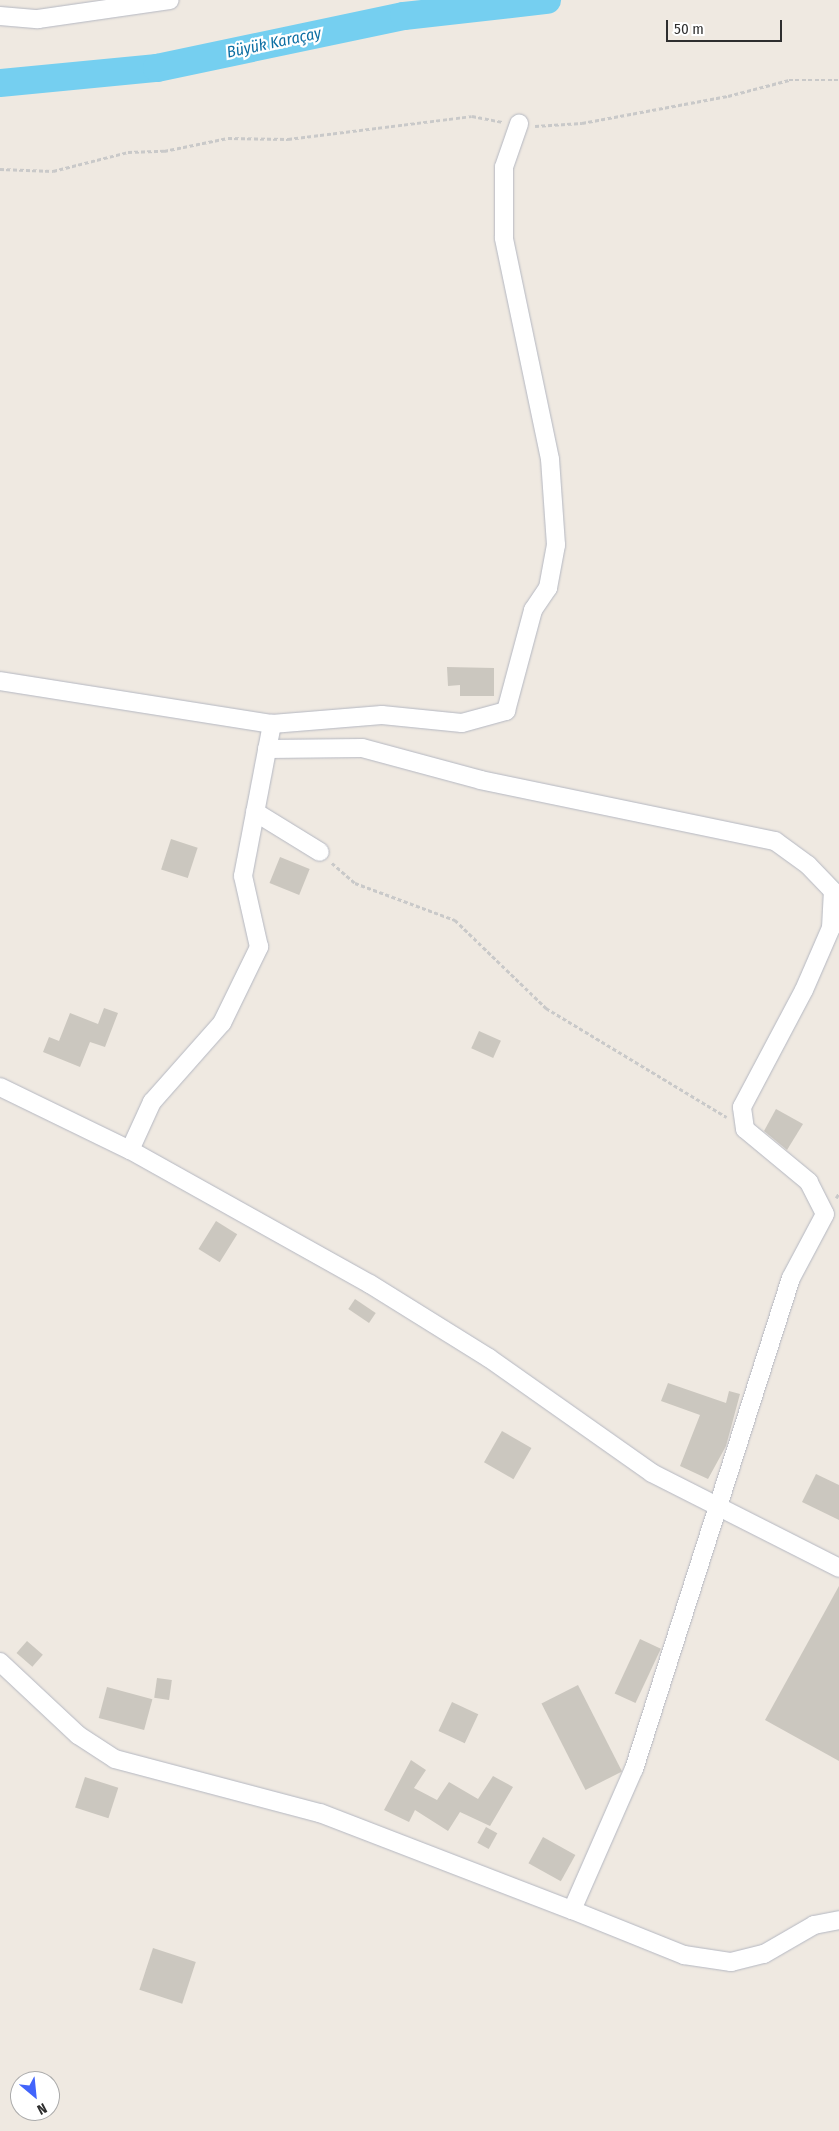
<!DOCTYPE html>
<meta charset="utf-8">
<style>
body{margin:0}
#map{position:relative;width:839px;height:2131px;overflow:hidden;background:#efe9e1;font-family:"Fira Sans Condensed",sans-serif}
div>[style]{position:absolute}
.river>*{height:28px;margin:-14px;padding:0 14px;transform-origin:14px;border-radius:14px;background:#75cff0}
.building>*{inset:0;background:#cbc7bf;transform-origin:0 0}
.path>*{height:2.5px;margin-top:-1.25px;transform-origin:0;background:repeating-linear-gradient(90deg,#c9c9c9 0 4px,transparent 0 6.5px)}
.roads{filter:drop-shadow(0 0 1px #b4b7c1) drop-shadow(0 0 1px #b4b7c1)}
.minor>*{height:18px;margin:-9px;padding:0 9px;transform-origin:9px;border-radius:9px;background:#fff}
span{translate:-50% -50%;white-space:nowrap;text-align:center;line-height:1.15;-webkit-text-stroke:4.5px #fff;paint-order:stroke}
.water-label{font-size:16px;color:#0d6fa3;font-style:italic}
.north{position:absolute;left:10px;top:2071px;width:50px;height:50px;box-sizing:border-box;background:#fff;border:1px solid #ababab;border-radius:50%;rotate:152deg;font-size:14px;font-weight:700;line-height:20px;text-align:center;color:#2e2e2e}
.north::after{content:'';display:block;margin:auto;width:18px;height:22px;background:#4264fb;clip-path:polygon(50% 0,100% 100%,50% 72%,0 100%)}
.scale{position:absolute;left:666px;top:20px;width:116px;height:22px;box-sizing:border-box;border:2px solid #2e2e2e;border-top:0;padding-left:6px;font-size:15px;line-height:18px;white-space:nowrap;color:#2e2e2e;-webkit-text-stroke:4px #fff;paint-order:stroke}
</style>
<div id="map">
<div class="river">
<i style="left:0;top:83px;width:158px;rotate:-5.5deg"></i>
<i style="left:157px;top:68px;width:252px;rotate:-11.9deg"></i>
<i style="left:404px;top:16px;width:144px;rotate:-6.4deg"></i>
</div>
<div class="building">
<i style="clip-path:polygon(447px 667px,494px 668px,494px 696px,460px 696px,460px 685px,448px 686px)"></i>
<i style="left:171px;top:839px;width:28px;height:32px;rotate:18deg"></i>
<i style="left:280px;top:857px;width:32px;height:28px;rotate:22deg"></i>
<i style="clip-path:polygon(104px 1008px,118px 1013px,105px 1047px,90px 1042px,80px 1067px,43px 1052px,49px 1037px,59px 1041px,70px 1013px,98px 1024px)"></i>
<i style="left:479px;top:1031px;width:24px;height:19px;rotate:24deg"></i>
<i style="clip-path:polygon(776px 1109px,803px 1124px,787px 1150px,764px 1131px)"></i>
<i style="left:216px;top:1221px;width:25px;height:33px;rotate:32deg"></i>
<i style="left:355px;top:1299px;width:25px;height:12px;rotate:34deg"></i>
<i style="clip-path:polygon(668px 1383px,726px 1403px,729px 1391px,740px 1394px,726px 1446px,708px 1479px,680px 1466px,700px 1415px,661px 1401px)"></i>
<i style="left:502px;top:1431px;width:34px;height:36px;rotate:30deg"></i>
<i style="clip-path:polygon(816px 1474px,839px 1485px,839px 1520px,802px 1502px)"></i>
<i style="clip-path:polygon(839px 1586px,839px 1761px,765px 1720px)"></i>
<i style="left:640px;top:1639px;width:23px;height:60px;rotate:25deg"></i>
<i style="left:27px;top:1641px;width:21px;height:16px;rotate:41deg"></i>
<i style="left:157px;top:1678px;width:15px;height:20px;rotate:8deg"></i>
<i style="left:578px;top:1685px;width:97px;height:41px;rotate:63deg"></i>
<i style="left:107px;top:1687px;width:47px;height:32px;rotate:15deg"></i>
<i style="left:452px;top:1702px;width:29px;height:32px;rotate:25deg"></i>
<i style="clip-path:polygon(411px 1760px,426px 1770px,414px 1788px,437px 1800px,449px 1782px,478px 1799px,493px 1776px,513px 1787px,490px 1826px,460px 1812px,448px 1831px,415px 1810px,409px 1822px,384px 1810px)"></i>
<i style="left:85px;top:1777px;width:35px;height:32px;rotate:18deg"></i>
<i style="left:486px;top:1827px;width:13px;height:18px;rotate:29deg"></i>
<i style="left:543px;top:1837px;width:37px;height:30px;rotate:29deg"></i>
<i style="left:153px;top:1948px;width:45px;height:44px;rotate:18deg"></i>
</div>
<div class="path">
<i style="left:535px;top:126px;width:47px;rotate:-3.7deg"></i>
<i style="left:582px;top:123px;width:148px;rotate:-10.5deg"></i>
<i style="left:728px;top:96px;width:63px;rotate:-14.7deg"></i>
<i style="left:789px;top:80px;width:50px"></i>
<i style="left:0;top:169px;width:53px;rotate:2.2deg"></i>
<i style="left:53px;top:171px;width:77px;rotate:-14.2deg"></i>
<i style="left:128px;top:152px;width:36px;rotate:-2deg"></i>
<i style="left:164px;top:151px;width:65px;rotate:-11.5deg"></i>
<i style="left:228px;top:138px;width:60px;rotate:1deg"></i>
<i style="left:288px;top:139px;width:185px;rotate:-7.1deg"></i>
<i style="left:472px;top:116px;width:32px;rotate:11deg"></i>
<i style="left:332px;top:863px;width:30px;rotate:41deg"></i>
<i style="left:355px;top:883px;width:107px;rotate:20.3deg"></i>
<i style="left:455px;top:920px;width:127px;rotate:44deg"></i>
<i style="left:546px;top:1008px;width:211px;rotate:31.1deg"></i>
<i style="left:836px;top:1198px;width:6px;rotate:-59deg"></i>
</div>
<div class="roads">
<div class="minor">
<i style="left:0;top:16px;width:38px;rotate:5deg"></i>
<i style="left:38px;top:19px;width:133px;rotate:-8.2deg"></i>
<i style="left:0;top:681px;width:275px;rotate:9deg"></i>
<i style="left:255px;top:812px;width:76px;rotate:31.6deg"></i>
<i style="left:0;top:1087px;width:144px;rotate:25.9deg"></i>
<i style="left:130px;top:1150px;width:275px;rotate:29.2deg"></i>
<i style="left:370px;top:1284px;width:140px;rotate:31.9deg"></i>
<i style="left:489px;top:1358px;width:199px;rotate:35.2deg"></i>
<i style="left:652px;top:1473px;width:210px;rotate:26.9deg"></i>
<i style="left:130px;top:1150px;width:53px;rotate:-65.4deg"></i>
<i style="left:152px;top:1102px;width:106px;rotate:-48.5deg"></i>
<i style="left:222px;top:1023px;width:85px;rotate:-64deg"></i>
<i style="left:259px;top:947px;width:73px;rotate:-102.7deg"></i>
<i style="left:243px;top:876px;width:155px;rotate:-79.2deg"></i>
<i style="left:272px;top:724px;width:110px;rotate:-4.7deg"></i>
<i style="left:382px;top:715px;width:80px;rotate:5.7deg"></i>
<i style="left:462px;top:723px;width:46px;rotate:-15.3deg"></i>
<i style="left:506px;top:711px;width:105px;rotate:-75deg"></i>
<i style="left:533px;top:610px;width:27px;rotate:-56deg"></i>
<i style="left:548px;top:588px;width:44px;rotate:-79.5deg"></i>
<i style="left:556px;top:545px;width:86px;rotate:-94deg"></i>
<i style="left:550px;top:459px;width:226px;rotate:-101.8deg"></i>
<i style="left:504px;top:238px;width:71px;rotate:-90deg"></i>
<i style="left:504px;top:167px;width:46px;rotate:-70.8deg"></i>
<i style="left:0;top:1662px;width:107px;rotate:43.1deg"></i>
<i style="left:78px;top:1735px;width:44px;rotate:33deg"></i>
<i style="left:115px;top:1759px;width:212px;rotate:14.8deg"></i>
<i style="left:320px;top:1813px;width:270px;rotate:21.1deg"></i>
<i style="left:572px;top:1910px;width:154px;rotate:-66.3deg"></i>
<i style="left:634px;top:1769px;width:515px;rotate:-72.27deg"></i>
<i style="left:791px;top:1278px;width:72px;rotate:-62deg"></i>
<i style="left:825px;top:1214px;width:36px;rotate:-117deg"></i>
<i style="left:809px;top:1182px;width:83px;rotate:-140.4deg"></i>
<i style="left:745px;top:1129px;width:22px;rotate:-98deg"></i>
<i style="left:742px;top:1107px;width:132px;rotate:-62.1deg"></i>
<i style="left:804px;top:990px;width:68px;rotate:-66.5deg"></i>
<i style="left:831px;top:928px;width:37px;rotate:-87deg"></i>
<i style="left:833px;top:891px;width:36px;rotate:-134deg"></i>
<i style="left:808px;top:865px;width:41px;rotate:-144deg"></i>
<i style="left:775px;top:841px;width:300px;rotate:-168.3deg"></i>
<i style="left:481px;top:780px;width:123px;rotate:-164.9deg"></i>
<i style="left:362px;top:748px;width:95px;rotate:179.4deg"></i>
<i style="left:572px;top:1910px;width:121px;rotate:21.9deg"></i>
<i style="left:684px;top:1955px;width:48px;rotate:8.5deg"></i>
<i style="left:731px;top:1962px;width:34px;rotate:-14deg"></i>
<i style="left:764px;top:1954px;width:58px;rotate:-30.1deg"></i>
<i style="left:814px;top:1925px;width:25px;rotate:-11deg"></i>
</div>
</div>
<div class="water-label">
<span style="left:274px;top:43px;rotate:-12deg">Büyük Karaçay</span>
</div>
<div class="north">N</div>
<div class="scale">50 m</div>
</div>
